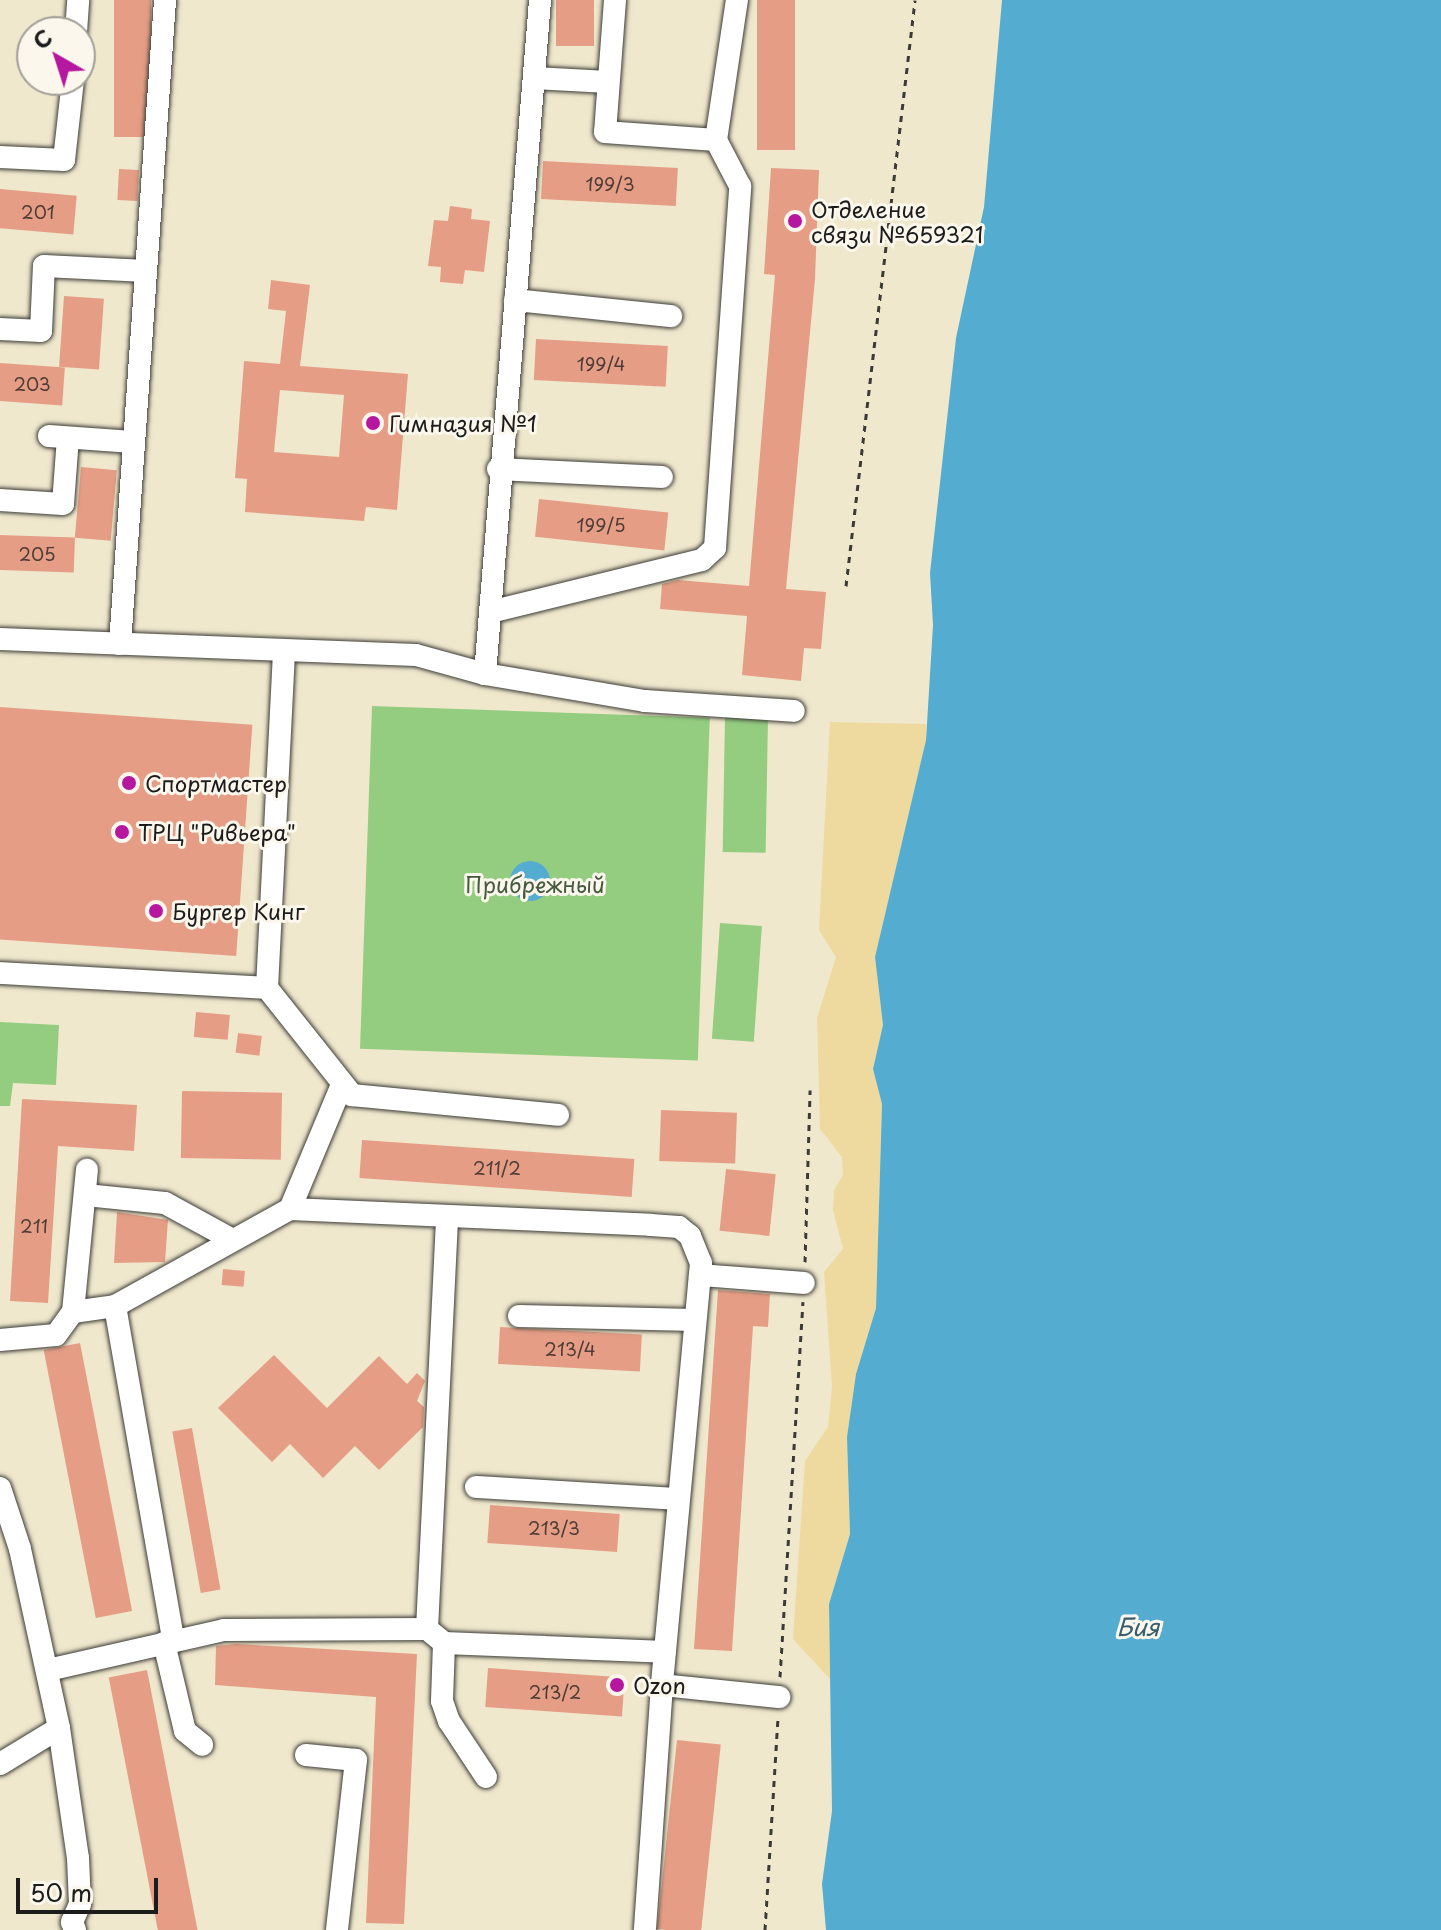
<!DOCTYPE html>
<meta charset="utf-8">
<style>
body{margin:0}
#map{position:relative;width:1441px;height:1930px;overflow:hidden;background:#efe8cd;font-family:"Playpen Sans",sans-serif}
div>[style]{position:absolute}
.green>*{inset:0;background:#95cd80;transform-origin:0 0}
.sand>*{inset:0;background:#eeda9e}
.water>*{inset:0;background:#54add1}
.round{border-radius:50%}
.building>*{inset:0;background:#e59e85;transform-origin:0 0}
.path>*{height:3px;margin-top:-1.5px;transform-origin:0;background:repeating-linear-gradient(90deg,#3c3b37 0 6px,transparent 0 12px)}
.roads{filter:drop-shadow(0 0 2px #3c3b37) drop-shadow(0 0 2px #3c3b37)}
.minor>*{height:22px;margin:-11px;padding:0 11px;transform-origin:11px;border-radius:11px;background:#fff}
.dots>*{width:22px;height:22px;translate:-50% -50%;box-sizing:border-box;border:4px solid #fbf7ec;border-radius:50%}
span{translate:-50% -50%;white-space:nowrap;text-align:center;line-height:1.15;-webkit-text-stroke:6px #fbf7ec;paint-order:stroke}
.number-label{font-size:18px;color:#4e3c36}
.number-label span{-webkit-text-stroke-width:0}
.poi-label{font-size:22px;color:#1c1c1c}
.left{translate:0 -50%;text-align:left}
.park-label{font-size:22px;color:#465a3f}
.water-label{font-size:24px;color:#355d6d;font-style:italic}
.north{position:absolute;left:16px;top:16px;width:80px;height:80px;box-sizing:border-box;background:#fbf7ec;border:2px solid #a29f99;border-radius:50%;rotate:321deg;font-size:22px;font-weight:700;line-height:32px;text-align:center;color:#1c1c1c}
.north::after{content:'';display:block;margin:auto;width:28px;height:36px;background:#b5179e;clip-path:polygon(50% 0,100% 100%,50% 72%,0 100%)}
.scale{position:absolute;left:16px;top:1878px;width:142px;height:36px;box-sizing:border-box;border:4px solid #1c1c1c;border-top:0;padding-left:10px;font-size:24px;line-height:28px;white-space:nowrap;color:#1c1c1c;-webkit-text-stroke:6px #fbf7ec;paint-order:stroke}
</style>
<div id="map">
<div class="green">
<i style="left:372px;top:706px;width:338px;height:343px;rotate:2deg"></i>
<i style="left:725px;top:717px;width:43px;height:135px;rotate:1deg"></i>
<i style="left:720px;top:923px;width:42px;height:116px;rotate:4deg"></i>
<i style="clip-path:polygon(0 1022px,59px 1025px,56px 1085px,13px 1083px,10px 1106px,0 1106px)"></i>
</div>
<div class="sand">
<i style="clip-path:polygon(830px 722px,926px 724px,926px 740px,875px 957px,883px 1025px,873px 1069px,882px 1104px,876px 1308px,856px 1374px,847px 1437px,850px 1534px,829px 1604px,830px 1679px,793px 1639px,805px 1461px,828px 1427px,832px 1387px,824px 1272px,843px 1249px,833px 1210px,834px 1190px,843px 1175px,842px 1157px,820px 1129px,817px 1018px,836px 957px,819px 930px)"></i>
</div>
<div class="water">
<i style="clip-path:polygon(1002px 0,1441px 0,1441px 1930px,826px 1930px,822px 1884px,832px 1811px,829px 1604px,850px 1534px,847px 1437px,856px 1374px,876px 1308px,882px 1104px,873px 1069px,883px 1025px,875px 957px,926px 740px,933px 625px,930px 573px,956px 338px,984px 207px)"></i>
<i class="round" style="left:510px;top:861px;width:40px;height:40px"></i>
</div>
<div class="building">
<i style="left:114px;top:0;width:37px;height:137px"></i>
<i style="left:556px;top:0;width:38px;height:46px"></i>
<i style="left:757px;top:0;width:38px;height:150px"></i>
<i style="left:543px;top:161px;width:135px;height:38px;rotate:3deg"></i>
<i style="clip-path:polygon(771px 168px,819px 170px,815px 279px,786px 589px,826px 592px,821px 649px,804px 648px,801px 681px,742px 675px,747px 616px,660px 609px,662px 584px,678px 580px,749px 586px,775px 275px,764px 274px)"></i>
<i style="left:119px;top:169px;width:20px;height:31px;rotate:3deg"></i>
<i style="left:0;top:189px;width:77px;height:39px;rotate:5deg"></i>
<i style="clip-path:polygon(450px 206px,472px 209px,471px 219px,490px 221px,484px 272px,465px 270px,463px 284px,440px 282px,441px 267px,428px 266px,434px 220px,448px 221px)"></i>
<i style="clip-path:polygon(evenodd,271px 280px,310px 285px,300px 366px,408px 374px,397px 510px,366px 507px,364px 521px,245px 512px,247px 479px,235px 478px,244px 361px,280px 364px,286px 311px,268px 309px,271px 280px,280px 390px,344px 395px,339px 457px,274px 452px,280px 390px)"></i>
<i style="left:64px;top:296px;width:40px;height:71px;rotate:4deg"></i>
<i style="left:536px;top:339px;width:132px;height:41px;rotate:3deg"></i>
<i style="left:0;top:363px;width:65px;height:38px;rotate:4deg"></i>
<i style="left:81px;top:467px;width:36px;height:71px;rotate:5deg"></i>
<i style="left:539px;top:499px;width:130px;height:38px;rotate:6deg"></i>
<i style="left:0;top:535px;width:75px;height:35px;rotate:2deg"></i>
<i style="left:0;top:707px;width:253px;height:232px;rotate:4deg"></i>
<i style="left:196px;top:1012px;width:34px;height:25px;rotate:5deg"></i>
<i style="left:238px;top:1033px;width:24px;height:20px;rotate:7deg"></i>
<i style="left:182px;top:1091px;width:100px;height:67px;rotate:1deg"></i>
<i style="clip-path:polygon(22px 1099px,137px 1105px,134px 1151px,58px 1146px,48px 1303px,10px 1301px)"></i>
<i style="left:661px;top:1110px;width:76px;height:51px;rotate:2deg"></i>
<i style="left:362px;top:1140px;width:273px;height:38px;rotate:4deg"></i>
<i style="left:726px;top:1169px;width:50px;height:62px;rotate:6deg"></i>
<i style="clip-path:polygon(117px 1212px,168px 1220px,165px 1262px,114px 1263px)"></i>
<i style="left:223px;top:1269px;width:22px;height:16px;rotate:5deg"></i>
<i style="clip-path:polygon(718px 1290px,770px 1294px,768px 1327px,753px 1326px,732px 1651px,694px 1649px)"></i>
<i style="left:500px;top:1327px;width:142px;height:37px;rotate:3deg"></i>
<i style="left:80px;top:1343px;width:273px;height:37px;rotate:79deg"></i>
<i style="clip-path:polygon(274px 1355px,327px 1408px,379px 1356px,407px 1384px,417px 1373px,425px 1381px,417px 1401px,424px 1407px,423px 1427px,379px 1470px,355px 1446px,323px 1478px,290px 1444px,272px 1462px,218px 1408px)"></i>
<i style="left:192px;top:1428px;width:164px;height:20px;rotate:80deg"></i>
<i style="left:490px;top:1505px;width:130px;height:38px;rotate:4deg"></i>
<i style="clip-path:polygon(236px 1644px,417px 1654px,404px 1924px,366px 1923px,376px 1697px,215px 1685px,216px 1646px)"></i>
<i style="left:488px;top:1668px;width:137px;height:39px;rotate:4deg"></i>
<i style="left:147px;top:1670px;width:265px;height:39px;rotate:79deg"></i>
<i style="left:677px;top:1740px;width:44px;height:190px;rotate:6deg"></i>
</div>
<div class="path">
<i style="left:846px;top:586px;width:590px;rotate:-83.28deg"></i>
<i style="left:805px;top:1262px;width:172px;rotate:-88.3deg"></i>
<i style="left:780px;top:1677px;width:376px;rotate:-86.5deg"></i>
<i style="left:765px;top:1930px;width:213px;rotate:-86.5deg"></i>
</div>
<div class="roads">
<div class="minor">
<i style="left:615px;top:0;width:132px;rotate:94.3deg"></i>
<i style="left:605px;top:132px;width:111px;rotate:4.1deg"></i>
<i style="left:76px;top:32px;width:32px;rotate:-86deg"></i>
<i style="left:534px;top:78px;width:74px;rotate:3.1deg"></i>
<i style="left:0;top:157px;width:64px;rotate:2.7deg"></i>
<i style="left:64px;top:160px;width:81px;rotate:-83.6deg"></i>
<i style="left:515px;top:300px;width:157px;rotate:5.9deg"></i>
<i style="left:0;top:329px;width:41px;rotate:2.8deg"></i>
<i style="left:41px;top:331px;width:65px;rotate:-87.4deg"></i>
<i style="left:44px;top:266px;width:102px;rotate:2.8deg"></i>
<i style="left:49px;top:436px;width:84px;rotate:4.1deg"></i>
<i style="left:498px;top:469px;width:164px;rotate:2.8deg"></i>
<i style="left:0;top:500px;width:63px;rotate:3.6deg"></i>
<i style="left:63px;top:504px;width:66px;rotate:-85.7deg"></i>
<i style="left:490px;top:612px;width:218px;rotate:-13.8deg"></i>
<i style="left:702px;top:560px;width:18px;rotate:-43deg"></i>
<i style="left:715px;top:548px;width:363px;rotate:-86deg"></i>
<i style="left:740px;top:186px;width:52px;rotate:-117.6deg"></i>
<i style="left:716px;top:140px;width:142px;rotate:-81.5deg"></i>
<i style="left:0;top:639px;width:416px;rotate:2.2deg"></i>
<i style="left:416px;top:655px;width:72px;rotate:15.4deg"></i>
<i style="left:485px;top:674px;width:162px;rotate:9.6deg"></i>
<i style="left:645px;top:701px;width:149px;rotate:3.8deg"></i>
<i style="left:120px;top:644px;width:646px;rotate:-86deg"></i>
<i style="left:485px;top:674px;width:676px;rotate:-85.33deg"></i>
<i style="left:0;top:973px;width:267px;rotate:3.2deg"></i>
<i style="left:267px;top:988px;width:337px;rotate:-87.1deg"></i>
<i style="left:267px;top:988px;width:137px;rotate:51.5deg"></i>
<i style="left:352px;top:1095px;width:207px;rotate:5.5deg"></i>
<i style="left:86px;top:1195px;width:79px;rotate:5.8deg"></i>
<i style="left:165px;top:1203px;width:77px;rotate:28.6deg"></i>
<i style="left:290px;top:1209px;width:132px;rotate:-67.3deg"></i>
<i style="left:700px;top:1275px;width:104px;rotate:4.4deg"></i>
<i style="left:115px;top:1306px;width:339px;rotate:80.1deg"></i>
<i style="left:73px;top:1312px;width:143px;rotate:-84.4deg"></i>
<i style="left:519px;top:1316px;width:176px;rotate:1.3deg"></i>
<i style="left:0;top:1340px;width:56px;rotate:-5.1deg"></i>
<i style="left:56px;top:1335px;width:29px;rotate:-54deg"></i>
<i style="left:73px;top:1312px;width:42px;rotate:-8.1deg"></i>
<i style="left:115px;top:1306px;width:200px;rotate:-29deg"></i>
<i style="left:290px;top:1209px;width:361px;rotate:2.5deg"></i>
<i style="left:651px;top:1225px;width:28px;rotate:4deg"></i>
<i style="left:679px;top:1227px;width:14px;rotate:39deg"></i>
<i style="left:690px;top:1236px;width:29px;rotate:68deg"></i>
<i style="left:701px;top:1263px;width:424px;rotate:95.3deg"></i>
<i style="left:662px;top:1685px;width:246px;rotate:94deg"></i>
<i style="left:476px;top:1487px;width:202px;rotate:3.4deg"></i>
<i style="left:0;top:1488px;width:64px;rotate:71.8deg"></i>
<i style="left:20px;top:1549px;width:183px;rotate:77.7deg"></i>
<i style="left:59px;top:1728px;width:131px;rotate:81.7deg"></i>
<i style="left:78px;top:1858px;width:46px;rotate:87.5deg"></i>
<i style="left:80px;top:1904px;width:20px;rotate:114deg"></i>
<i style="left:72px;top:1922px;width:9px;rotate:69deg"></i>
<i style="left:427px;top:1629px;width:413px;rotate:-87.2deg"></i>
<i style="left:164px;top:1643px;width:90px;rotate:76.6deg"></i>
<i style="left:185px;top:1731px;width:22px;rotate:39deg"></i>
<i style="left:444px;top:1643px;width:58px;rotate:92deg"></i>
<i style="left:442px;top:1701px;width:21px;rotate:71deg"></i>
<i style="left:449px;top:1721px;width:67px;rotate:56.5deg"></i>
<i style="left:48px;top:1670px;width:180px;rotate:-12.8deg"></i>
<i style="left:224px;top:1630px;width:203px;rotate:-0.3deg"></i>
<i style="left:427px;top:1629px;width:22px;rotate:39deg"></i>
<i style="left:444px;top:1643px;width:221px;rotate:2.3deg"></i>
<i style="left:662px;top:1685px;width:118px;rotate:5.9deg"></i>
<i style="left:306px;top:1755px;width:50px;rotate:5.7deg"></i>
<i style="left:356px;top:1760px;width:171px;rotate:96.4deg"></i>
<i style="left:0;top:1764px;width:69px;rotate:-31.4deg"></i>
</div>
</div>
<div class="dots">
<i style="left:795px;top:221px;background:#b5179e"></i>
<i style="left:373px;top:423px;background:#b5179e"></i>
<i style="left:129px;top:783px;background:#b5179e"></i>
<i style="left:122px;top:832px;background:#b5179e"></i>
<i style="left:156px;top:911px;background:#b5179e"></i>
<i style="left:617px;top:1685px;background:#b5179e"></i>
</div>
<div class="number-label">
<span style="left:610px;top:184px">199/3</span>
<span style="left:38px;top:212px">201</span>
<span style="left:601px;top:364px">199/4</span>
<span style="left:32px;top:384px">203</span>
<span style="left:601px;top:525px">199/5</span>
<span style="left:37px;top:554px">205</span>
<span style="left:497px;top:1168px">211/2</span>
<span style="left:34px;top:1226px">211</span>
<span style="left:570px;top:1349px">213/4</span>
<span style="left:554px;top:1528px">213/3</span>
<span style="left:555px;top:1692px">213/2</span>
</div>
<div class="poi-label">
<span class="left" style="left:811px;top:221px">Отделение<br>связи №659321</span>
<span class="left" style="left:389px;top:423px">Гимназия №1</span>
<span class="left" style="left:145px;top:783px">Спортмастер</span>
<span class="left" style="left:138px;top:832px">ТРЦ "Ривьера"</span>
<span class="left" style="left:172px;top:911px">Бургер Кинг</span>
<span class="left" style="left:633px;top:1685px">Ozon</span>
</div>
<div class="park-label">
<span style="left:535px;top:884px">Прибрежный</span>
</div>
<div class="water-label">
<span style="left:1138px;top:1627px">Бия</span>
</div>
<div class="north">С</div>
<div class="scale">50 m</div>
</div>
